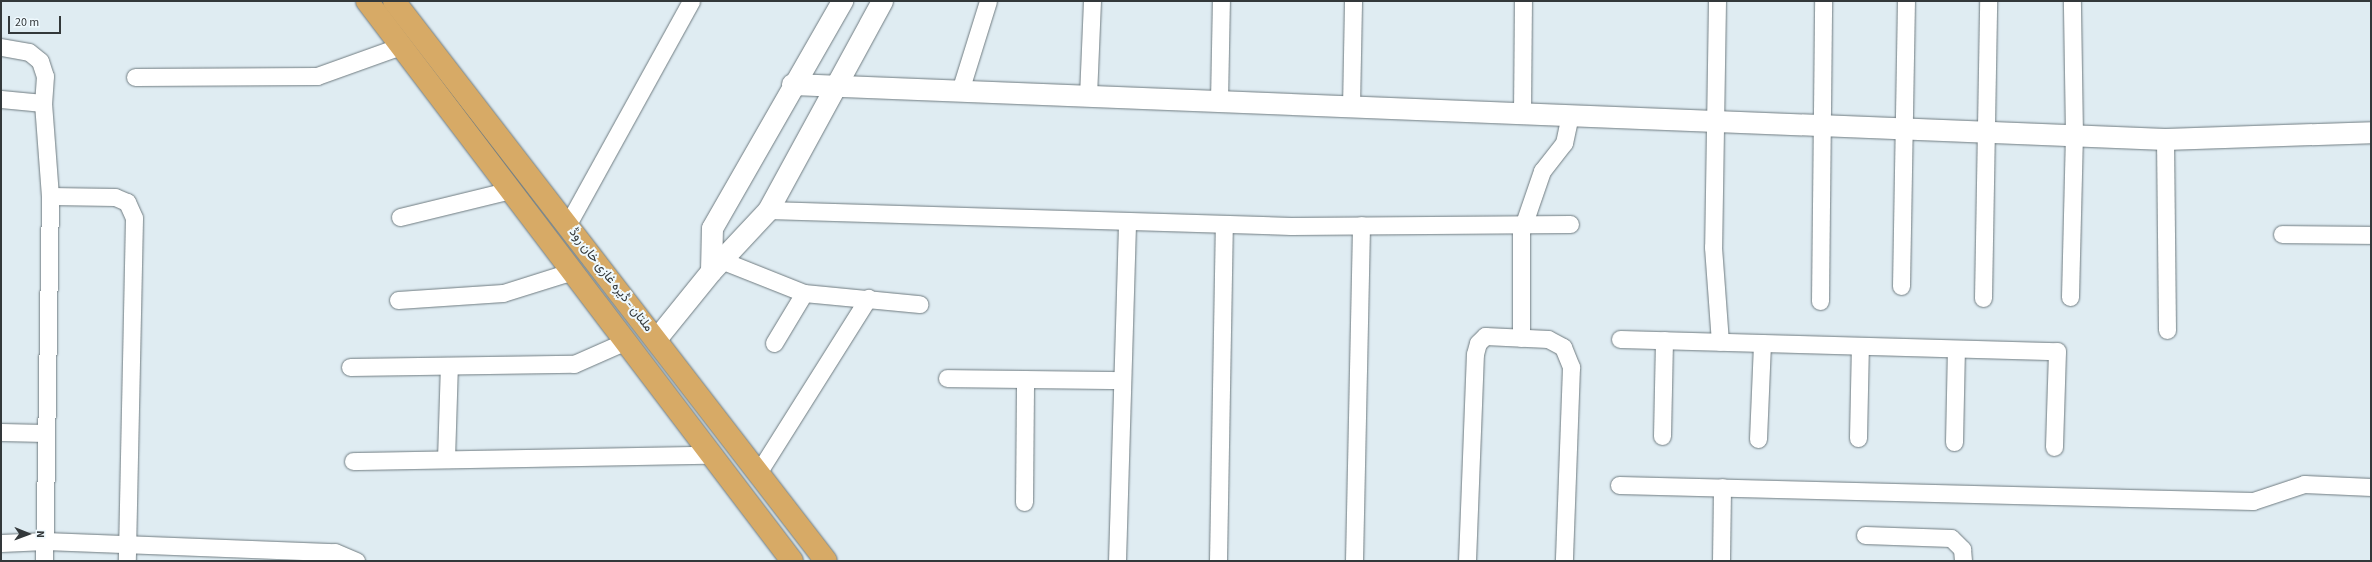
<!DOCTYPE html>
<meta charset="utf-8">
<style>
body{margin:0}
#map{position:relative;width:2372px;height:562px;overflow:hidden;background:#dfecf2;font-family:"Source Sans 3",Vazirmatn,sans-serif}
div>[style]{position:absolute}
.roads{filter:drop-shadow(0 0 1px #6f7b80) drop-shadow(0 0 1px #6f7b80)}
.minor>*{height:17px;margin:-8.5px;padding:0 8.5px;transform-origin:8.5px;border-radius:8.5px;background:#fff}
.tertiary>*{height:21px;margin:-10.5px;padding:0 10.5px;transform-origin:10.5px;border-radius:10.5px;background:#fff}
.trunk>*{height:22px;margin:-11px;padding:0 11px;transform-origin:11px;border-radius:11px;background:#d7aa66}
span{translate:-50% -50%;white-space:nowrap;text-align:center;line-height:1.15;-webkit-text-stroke:4px #eff9fe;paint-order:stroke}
.street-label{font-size:13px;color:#33383a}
.frame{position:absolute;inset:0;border:2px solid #33383a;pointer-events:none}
.north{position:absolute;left:8px;top:514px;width:40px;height:40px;-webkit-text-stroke:3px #eff9fe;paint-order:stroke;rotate:91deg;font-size:11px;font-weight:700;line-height:16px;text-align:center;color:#33383a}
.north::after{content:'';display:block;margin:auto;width:14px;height:18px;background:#33383a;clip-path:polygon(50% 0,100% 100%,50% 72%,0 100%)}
.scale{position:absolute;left:8px;top:16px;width:53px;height:18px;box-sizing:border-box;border:2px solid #33383a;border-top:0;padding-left:5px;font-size:12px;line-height:14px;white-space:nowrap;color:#33383a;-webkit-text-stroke:3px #eff9fe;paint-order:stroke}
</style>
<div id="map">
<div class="roads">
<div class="minor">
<i style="left:1717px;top:1px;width:246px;rotate:90.9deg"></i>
<i style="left:1713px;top:247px;width:95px;rotate:85.8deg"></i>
<i style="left:1px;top:47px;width:28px;rotate:10deg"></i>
<i style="left:29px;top:52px;width:14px;rotate:39deg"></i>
<i style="left:40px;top:61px;width:16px;rotate:72deg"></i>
<i style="left:45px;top:76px;width:27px;rotate:94deg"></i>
<i style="left:43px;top:103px;width:93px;rotate:85.7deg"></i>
<i style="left:50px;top:196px;width:365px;rotate:90.9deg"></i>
<i style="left:135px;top:77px;width:182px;rotate:-0.3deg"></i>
<i style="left:317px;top:76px;width:89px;rotate:-19.7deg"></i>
<i style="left:960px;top:91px;width:94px;rotate:-72.7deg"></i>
<i style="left:1088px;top:96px;width:95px;rotate:-87.6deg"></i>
<i style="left:1px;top:99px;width:42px;rotate:5.4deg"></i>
<i style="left:1219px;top:101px;width:100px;rotate:-88.9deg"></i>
<i style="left:1351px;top:107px;width:106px;rotate:-88.9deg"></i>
<i style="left:1522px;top:113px;width:112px;rotate:-89.5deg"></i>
<i style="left:2165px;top:139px;width:191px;rotate:89.4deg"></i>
<i style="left:50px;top:196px;width:65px;rotate:0.9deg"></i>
<i style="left:115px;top:197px;width:13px;rotate:23deg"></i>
<i style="left:127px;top:202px;width:17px;rotate:66deg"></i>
<i style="left:134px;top:218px;width:343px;rotate:91.2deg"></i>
<i style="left:768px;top:210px;width:523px;rotate:1.75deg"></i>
<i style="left:1291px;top:226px;width:279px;rotate:-0.4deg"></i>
<i style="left:400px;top:217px;width:114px;rotate:-13.7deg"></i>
<i style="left:568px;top:224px;width:255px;rotate:-61.1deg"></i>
<i style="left:2282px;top:234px;width:89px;rotate:0.6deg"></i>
<i style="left:721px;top:260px;width:89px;rotate:21.7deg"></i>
<i style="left:804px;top:293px;width:116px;rotate:5.5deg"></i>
<i style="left:1901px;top:286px;width:285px;rotate:-89deg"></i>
<i style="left:2070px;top:297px;width:162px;rotate:-88.6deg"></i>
<i style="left:2074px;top:135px;width:134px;rotate:-90.9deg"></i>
<i style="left:1983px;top:298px;width:297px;rotate:-89deg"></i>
<i style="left:398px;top:300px;width:105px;rotate:-3.8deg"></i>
<i style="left:503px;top:293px;width:73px;rotate:-17.4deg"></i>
<i style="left:1820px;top:301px;width:300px;rotate:-89.4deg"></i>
<i style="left:1521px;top:338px;width:106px;rotate:-90deg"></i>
<i style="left:1521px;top:232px;width:65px;rotate:-71deg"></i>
<i style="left:1542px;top:171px;width:36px;rotate:-52deg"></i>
<i style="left:1564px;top:143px;width:29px;rotate:-78deg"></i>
<i style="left:1620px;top:339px;width:437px;rotate:1.6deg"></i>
<i style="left:2057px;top:351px;width:96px;rotate:91.8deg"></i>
<i style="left:774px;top:343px;width:58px;rotate:-59deg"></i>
<i style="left:350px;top:367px;width:224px;rotate:-0.8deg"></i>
<i style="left:574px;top:364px;width:57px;rotate:-23.9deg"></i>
<i style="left:947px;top:378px;width:175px;rotate:0.7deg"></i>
<i style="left:1px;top:432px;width:44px;rotate:1.3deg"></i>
<i style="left:1662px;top:436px;width:96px;rotate:-88.8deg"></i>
<i style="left:1858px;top:438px;width:92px;rotate:-88.8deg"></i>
<i style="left:1758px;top:439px;width:96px;rotate:-87.6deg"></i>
<i style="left:1954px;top:442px;width:93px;rotate:-88.8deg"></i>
<i style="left:446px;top:459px;width:93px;rotate:-88.2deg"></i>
<i style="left:353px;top:461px;width:359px;rotate:-1deg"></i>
<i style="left:758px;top:473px;width:207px;rotate:-57.8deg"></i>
<i style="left:1619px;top:485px;width:634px;rotate:1.45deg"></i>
<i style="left:2253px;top:501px;width:54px;rotate:-18.4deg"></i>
<i style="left:2304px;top:484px;width:67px;rotate:2.6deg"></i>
<i style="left:1024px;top:502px;width:123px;rotate:-89.5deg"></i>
<i style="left:1865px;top:535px;width:86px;rotate:2deg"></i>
<i style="left:1951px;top:538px;width:16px;rotate:45deg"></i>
<i style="left:1962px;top:549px;width:12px;rotate:85deg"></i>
<i style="left:1px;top:543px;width:44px;rotate:-2.6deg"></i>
<i style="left:45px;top:541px;width:290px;rotate:2.2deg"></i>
<i style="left:335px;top:552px;width:23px;rotate:23deg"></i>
<i style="left:1117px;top:561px;width:339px;rotate:-88.3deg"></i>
<i style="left:1218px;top:561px;width:337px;rotate:-89deg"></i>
<i style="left:1354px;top:561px;width:336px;rotate:-88.8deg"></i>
<i style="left:1467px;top:561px;width:207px;rotate:-87.8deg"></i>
<i style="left:1475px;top:354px;width:11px;rotate:-75deg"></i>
<i style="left:1478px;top:343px;width:10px;rotate:-45deg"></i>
<i style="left:1485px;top:336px;width:63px;rotate:2.7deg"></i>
<i style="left:1548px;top:339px;width:17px;rotate:28deg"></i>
<i style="left:1563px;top:347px;width:22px;rotate:68deg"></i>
<i style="left:1571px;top:367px;width:194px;rotate:92.1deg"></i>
<i style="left:1721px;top:561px;width:74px;rotate:-89.2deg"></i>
</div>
<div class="tertiary">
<i style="left:792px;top:84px;width:1374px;rotate:2.29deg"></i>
<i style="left:2165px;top:139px;width:206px;rotate:-1.9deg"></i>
<i style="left:711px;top:271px;width:43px;rotate:-88.7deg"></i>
<i style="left:712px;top:228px;width:262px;rotate:-60.2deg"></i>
<i style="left:656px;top:339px;width:87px;rotate:-51deg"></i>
<i style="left:711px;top:271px;width:83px;rotate:-46.9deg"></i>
<i style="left:768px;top:210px;width:238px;rotate:-61.4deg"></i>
</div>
<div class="trunk">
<i style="left:367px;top:1px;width:703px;rotate:52.8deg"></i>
<i style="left:394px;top:1px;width:707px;rotate:52.35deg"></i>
</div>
</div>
<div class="street-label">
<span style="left:611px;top:280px;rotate:52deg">ملتان - ڈیرہ غازی خان روڈ</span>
</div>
<div class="frame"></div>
<div class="north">N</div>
<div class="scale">20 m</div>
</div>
